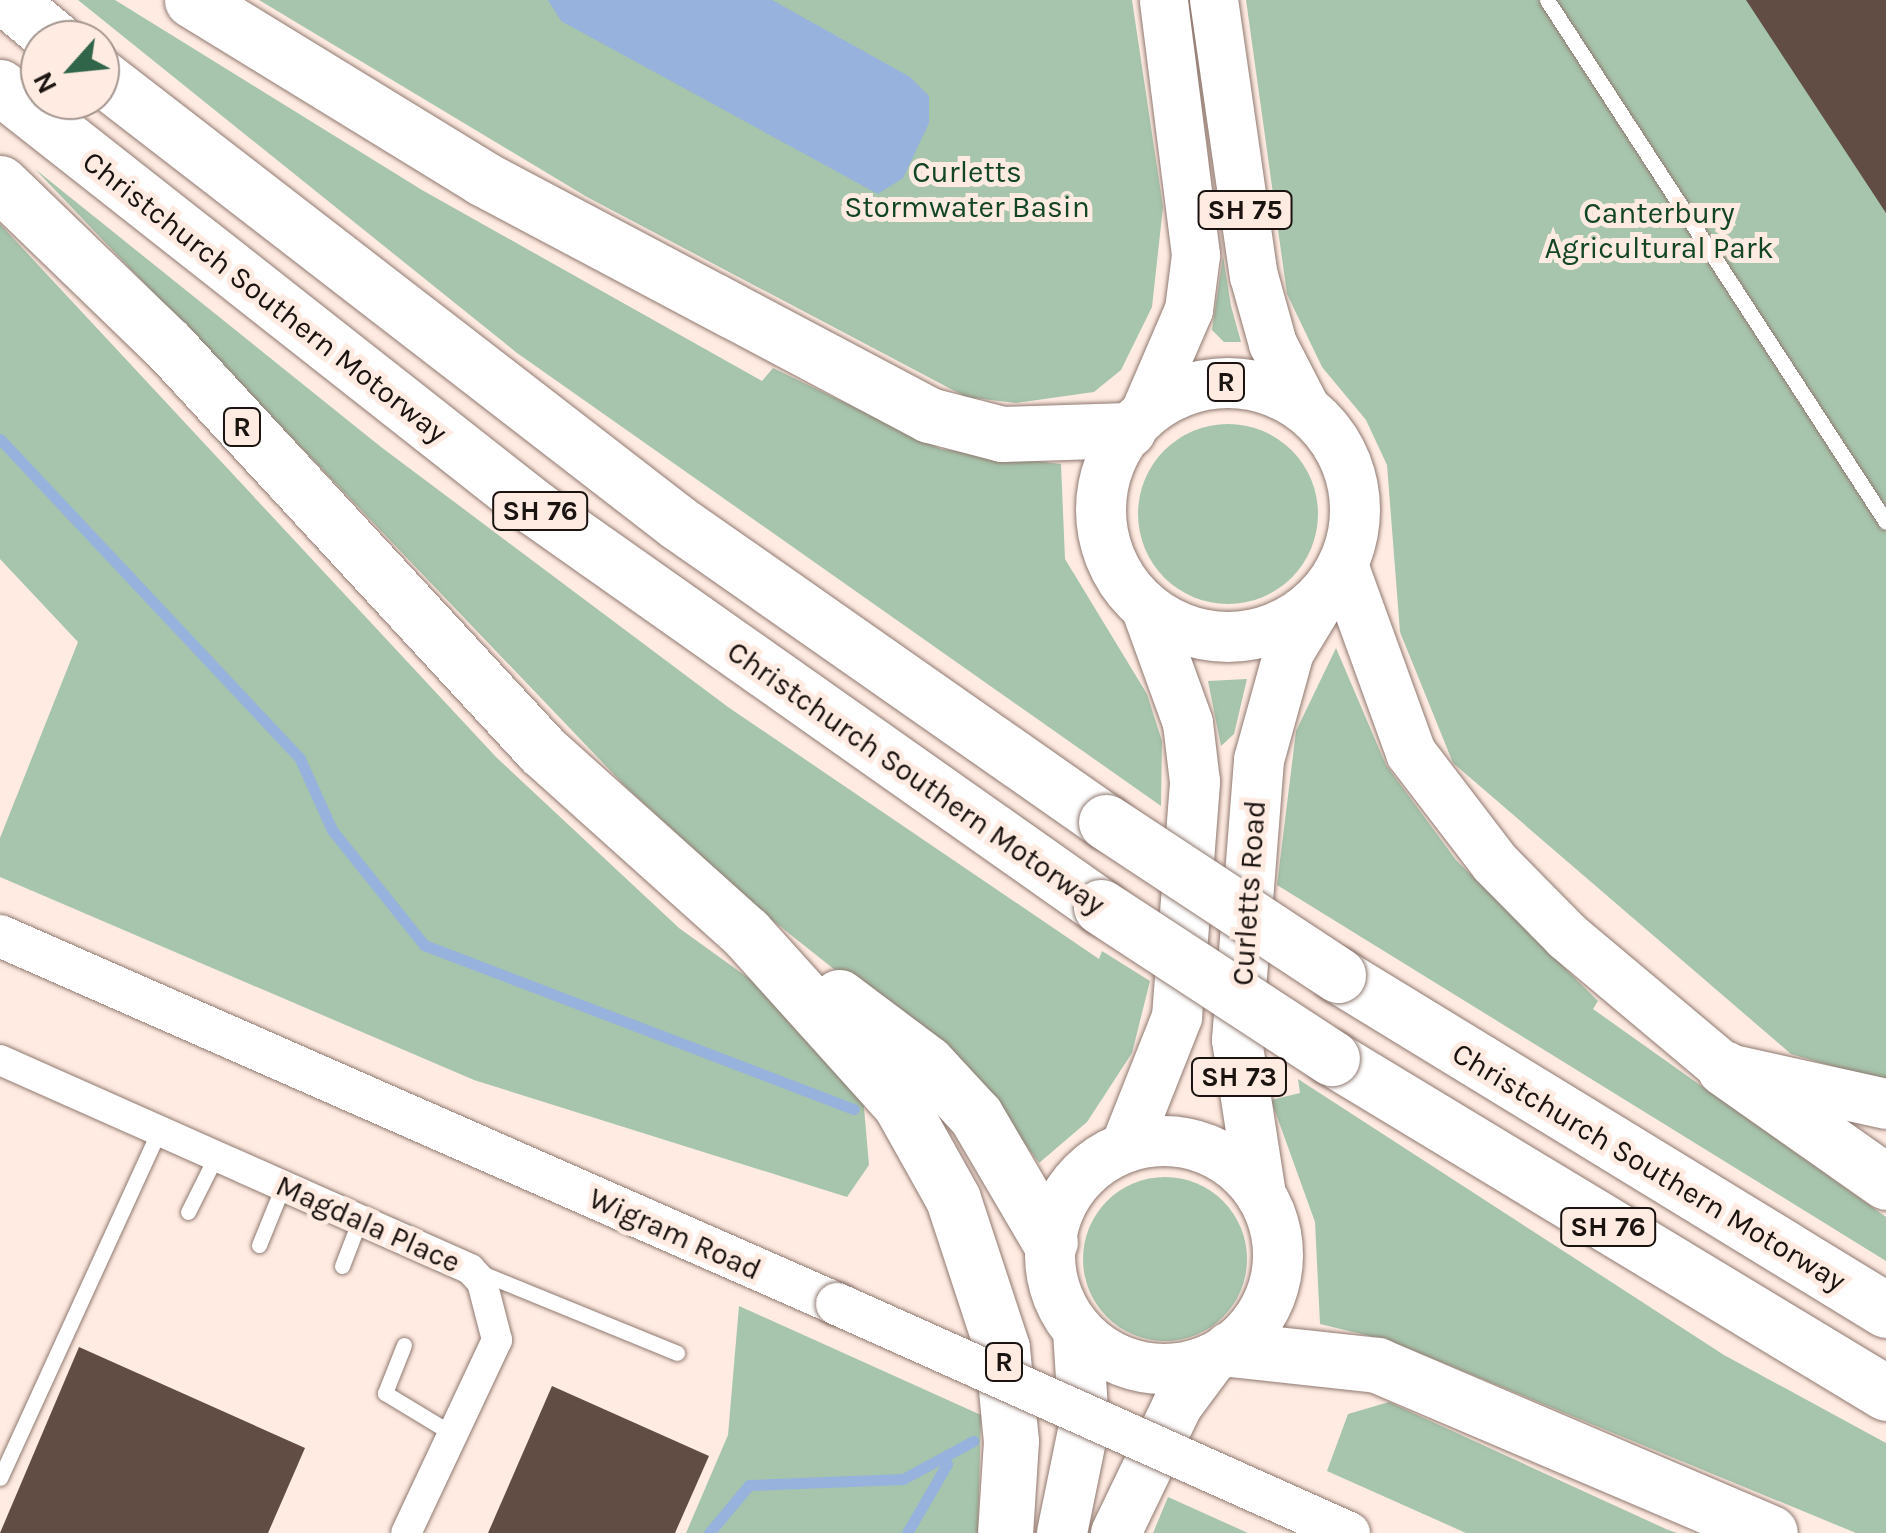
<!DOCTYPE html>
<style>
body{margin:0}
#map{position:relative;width:1886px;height:1533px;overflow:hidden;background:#ffebe2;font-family:Karla,sans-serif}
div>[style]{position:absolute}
.green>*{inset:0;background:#a6c5ac}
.round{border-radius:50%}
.water>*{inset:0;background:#96b2dd}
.stream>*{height:11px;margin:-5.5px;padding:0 5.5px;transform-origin:5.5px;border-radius:5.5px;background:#96b2dd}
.building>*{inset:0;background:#614d44}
.roads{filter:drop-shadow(0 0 2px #8f7970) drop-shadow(0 0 2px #8f7970)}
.service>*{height:15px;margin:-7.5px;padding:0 7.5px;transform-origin:7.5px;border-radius:7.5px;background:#fff}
.minor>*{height:30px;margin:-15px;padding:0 15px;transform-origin:15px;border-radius:15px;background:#fff}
.secondary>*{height:42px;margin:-21px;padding:0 21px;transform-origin:21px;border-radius:21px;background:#fff}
.primary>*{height:48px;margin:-24px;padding:0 24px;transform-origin:24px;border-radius:24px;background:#fff}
.trunk>*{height:50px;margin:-25px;padding:0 25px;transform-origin:25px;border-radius:25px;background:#fff}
.trunk>.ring{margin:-25px;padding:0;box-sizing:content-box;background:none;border:50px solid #fff;border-radius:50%}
.motorway>*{height:55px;margin:-27.5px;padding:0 27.5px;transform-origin:27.5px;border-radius:27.5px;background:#fff}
.bridges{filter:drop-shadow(0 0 2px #8f7970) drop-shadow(0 0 2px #8f7970)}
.secondary-bridge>*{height:42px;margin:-21px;padding:0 21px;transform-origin:21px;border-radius:21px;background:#fff}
.motorway-bridge>*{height:55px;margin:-27.5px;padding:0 27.5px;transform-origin:27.5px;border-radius:27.5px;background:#fff}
span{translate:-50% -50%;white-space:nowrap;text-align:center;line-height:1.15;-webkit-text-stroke:10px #ffebe2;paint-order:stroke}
.shield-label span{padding:2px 8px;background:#ffebe2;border:2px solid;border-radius:8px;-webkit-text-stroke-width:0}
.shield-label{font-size:28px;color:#1b1310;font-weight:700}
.park-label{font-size:30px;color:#114523}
.street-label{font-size:30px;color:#1b1310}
.north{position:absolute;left:20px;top:20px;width:100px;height:100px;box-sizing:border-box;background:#ffebe2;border:2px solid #a4958e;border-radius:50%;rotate:243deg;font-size:28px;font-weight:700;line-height:40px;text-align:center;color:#1b1310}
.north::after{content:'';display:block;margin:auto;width:35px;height:45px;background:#31654a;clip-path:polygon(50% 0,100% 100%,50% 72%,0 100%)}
</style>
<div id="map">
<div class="green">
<i style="clip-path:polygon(78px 0,115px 0,422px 190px,762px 381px,773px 368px,941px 449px,1061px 464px,1065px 559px,1147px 694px,1162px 741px,1161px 806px,517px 353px)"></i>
<i style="clip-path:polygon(259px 0,1132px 0,1163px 207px,1152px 307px,1121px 370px,1094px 392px,1016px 403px,966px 397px,587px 197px)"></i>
<i style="clip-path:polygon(1246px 0,1886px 0,1886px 1082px,1791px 1054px,1453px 763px,1400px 632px,1387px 465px,1366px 420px,1322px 367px,1287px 294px)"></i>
<i style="clip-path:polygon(35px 169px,381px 447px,728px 707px,1099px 959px,1102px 951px,1150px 981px,1132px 1053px,1087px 1122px,1039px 1163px,985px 1089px,767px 916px,626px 787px)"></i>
<i style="clip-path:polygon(0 224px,496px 757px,679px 928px,779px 1000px,863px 1096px,869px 1165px,847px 1197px,474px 1080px,0 877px,0 838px,78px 642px,0 559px)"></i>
<i style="clip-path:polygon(1223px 256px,1231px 306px,1241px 342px,1224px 342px,1212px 330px)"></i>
<i class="round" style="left:1138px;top:424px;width:180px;height:180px"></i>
<i style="clip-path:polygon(1336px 648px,1386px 765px,1456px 860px,1598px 1001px,1593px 1009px,1886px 1217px,1886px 1261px,1277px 885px,1296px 731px)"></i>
<i style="clip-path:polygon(1247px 679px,1234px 734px,1221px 746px,1208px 681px)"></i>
<i style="clip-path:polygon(1298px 1079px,1724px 1355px,1886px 1443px,1886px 1533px,1856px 1533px,1390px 1341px,1320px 1324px,1315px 1222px,1271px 1100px,1300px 1093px)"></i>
<i class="round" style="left:1083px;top:1177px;width:164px;height:164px"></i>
<i style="clip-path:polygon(739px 1306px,981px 1415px,978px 1533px,686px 1533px,728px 1435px)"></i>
<i style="clip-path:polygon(1389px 1402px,1666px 1529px,1677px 1533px,1466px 1533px,1327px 1471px,1348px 1414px)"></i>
<i style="clip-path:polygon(1168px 1497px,1248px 1533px,1153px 1533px)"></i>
</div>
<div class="water">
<i style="clip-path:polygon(548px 0,772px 0,910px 77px,929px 96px,929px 123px,903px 178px,878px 194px,561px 21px)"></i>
</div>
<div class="stream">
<i style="left:0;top:439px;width:439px;rotate:46.8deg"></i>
<i style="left:300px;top:759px;width:78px;rotate:65.7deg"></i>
<i style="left:332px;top:830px;width:147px;rotate:51.3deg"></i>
<i style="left:424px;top:945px;width:460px;rotate:20.9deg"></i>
<i style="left:709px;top:1533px;width:62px;rotate:-50.2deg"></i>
<i style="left:749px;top:1485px;width:154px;rotate:-2.2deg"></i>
<i style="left:903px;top:1479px;width:80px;rotate:-28.5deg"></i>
<i style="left:907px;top:1533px;width:80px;rotate:-59.9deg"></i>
</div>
<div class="building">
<i style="clip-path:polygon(1746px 0,1886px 0,1886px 213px)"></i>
<i style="clip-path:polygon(79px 1347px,305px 1448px,268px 1533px,0 1533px)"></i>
<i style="clip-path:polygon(552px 1386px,709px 1456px,675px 1533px,488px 1533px)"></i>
</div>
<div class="roads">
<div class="service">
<i style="left:1547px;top:0;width:622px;rotate:57deg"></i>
<i style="left:188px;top:1212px;width:63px;rotate:-63.4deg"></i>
<i style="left:259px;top:1245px;width:64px;rotate:-67.9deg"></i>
<i style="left:342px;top:1266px;width:50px;rotate:-69deg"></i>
<i style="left:479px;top:1272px;width:214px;rotate:22.2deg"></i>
<i style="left:404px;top:1345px;width:52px;rotate:111.6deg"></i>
<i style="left:385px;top:1393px;width:83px;rotate:31.2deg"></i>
<i style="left:0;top:1478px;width:382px;rotate:-65.4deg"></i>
</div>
<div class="minor">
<i style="left:0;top:1060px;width:514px;rotate:23.97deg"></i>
<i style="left:470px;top:1269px;width:18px;rotate:47deg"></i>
<i style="left:482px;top:1282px;width:60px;rotate:75.5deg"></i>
<i style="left:497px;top:1340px;width:213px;rotate:115.2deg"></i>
</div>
<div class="secondary">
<i style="left:0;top:936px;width:914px;rotate:23.73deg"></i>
</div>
<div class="primary">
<i style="left:1214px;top:0;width:279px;rotate:81.8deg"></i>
<i style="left:1254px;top:276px;width:71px;rotate:74.4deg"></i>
<i style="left:1273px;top:344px;width:74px;rotate:62.7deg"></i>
<i style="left:1145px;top:412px;width:111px;rotate:-66.7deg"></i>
<i style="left:1189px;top:310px;width:55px;rotate:-82.7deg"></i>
<i style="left:1196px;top:255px;width:257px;rotate:-97.2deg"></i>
</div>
<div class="trunk">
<i class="ring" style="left:1101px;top:383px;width:204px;height:204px"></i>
<i style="left:1343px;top:565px;width:200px;rotate:70.1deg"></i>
<i style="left:1411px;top:753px;width:138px;rotate:52.6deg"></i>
<i style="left:1495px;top:863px;width:104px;rotate:45.4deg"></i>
<i style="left:1568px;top:937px;width:204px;rotate:40deg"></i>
<i style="left:1724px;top:1068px;width:166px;rotate:12.5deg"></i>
<i class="ring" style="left:1050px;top:1141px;width:178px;height:178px"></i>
<i style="left:1126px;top:1146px;width:139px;rotate:-68.4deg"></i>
<i style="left:1177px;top:1017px;width:236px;rotate:-85.6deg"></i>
<i style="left:1195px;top:782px;width:59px;rotate:-96.8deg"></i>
<i style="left:1188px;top:723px;width:120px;rotate:-109.9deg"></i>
<i style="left:1261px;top:1195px;width:157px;rotate:-98.8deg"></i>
<i style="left:1237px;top:1040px;width:281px;rotate:-85.5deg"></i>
<i style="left:1259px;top:760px;width:112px;rotate:-74.5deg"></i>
<i style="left:1289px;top:652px;width:54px;rotate:-58.7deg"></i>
<i style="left:1062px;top:1533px;width:109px;rotate:-78.4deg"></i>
<i style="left:1084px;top:1426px;width:95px;rotate:-93.6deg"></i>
<i style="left:1116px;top:1533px;width:141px;rotate:-64.3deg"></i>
<i style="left:1177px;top:1406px;width:57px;rotate:-53.5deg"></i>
</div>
<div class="motorway">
<i style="left:8px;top:0;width:62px;rotate:39.8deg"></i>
<i style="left:192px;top:0;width:340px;rotate:31.5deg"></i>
<i style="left:482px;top:178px;width:506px;rotate:27.93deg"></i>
<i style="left:929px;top:415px;width:75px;rotate:14.6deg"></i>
<i style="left:1002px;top:434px;width:126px;rotate:-1.8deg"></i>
<i style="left:100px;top:76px;width:729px;rotate:37.7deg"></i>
<i style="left:677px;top:522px;width:523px;rotate:34.97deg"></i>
<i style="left:0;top:87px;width:681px;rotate:38.2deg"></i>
<i style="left:535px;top:508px;width:693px;rotate:35.18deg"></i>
<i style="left:0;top:183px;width:233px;rotate:44deg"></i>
<i style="left:168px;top:345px;width:551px;rotate:47.28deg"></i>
<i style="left:542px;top:750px;width:274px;rotate:41.9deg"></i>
<i style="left:746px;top:933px;width:230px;rotate:48deg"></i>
<i style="left:900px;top:1104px;width:109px;rotate:60.8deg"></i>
<i style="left:953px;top:1199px;width:157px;rotate:71.8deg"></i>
<i style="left:1002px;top:1348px;width:93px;rotate:84.5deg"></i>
<i style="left:1011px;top:1441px;width:92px;rotate:93.7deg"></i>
<i style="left:1338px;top:975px;width:642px;rotate:31.44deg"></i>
<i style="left:839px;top:997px;width:110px;rotate:36.9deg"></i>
<i style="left:927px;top:1063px;width:72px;rotate:47.2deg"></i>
<i style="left:976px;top:1116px;width:146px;rotate:59.6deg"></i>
<i style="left:1332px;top:1058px;width:647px;rotate:31.16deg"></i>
<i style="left:1724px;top:1068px;width:198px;rotate:35.1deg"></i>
<i style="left:1230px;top:1349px;width:148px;rotate:6.2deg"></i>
<i style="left:1377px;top:1365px;width:427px;rotate:23.1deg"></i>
</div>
</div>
<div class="bridges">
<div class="secondary-bridge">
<i style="left:837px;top:1304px;width:561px;rotate:24.1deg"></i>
</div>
<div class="motorway-bridge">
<i style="left:1106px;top:822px;width:278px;rotate:33.4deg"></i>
<i style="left:1101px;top:907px;width:276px;rotate:33.2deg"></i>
</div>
</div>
<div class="shield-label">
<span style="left:1245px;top:210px">SH 75</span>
<span style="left:1226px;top:382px">R</span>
<span style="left:242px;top:427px">R</span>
<span style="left:540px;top:511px">SH 76</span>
<span style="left:1239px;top:1077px">SH 73</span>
<span style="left:1608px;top:1227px">SH 76</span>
<span style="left:1004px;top:1362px">R</span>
</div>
<div class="park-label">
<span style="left:967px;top:189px">Curletts<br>Stormwater Basin</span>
<span style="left:1659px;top:230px">Canterbury<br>Agricultural Park</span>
</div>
<div class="street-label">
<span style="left:265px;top:297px;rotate:38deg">Christchurch Southern Motorway</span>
<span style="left:916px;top:778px;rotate:35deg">Christchurch Southern Motorway</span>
<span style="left:1249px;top:893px;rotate:-86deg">Curletts Road</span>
<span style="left:1649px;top:1167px;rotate:31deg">Christchurch Southern Motorway</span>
<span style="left:368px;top:1224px;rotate:24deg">Magdala Place</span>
<span style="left:675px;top:1234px;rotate:24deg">Wigram Road</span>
</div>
<div class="north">N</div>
</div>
